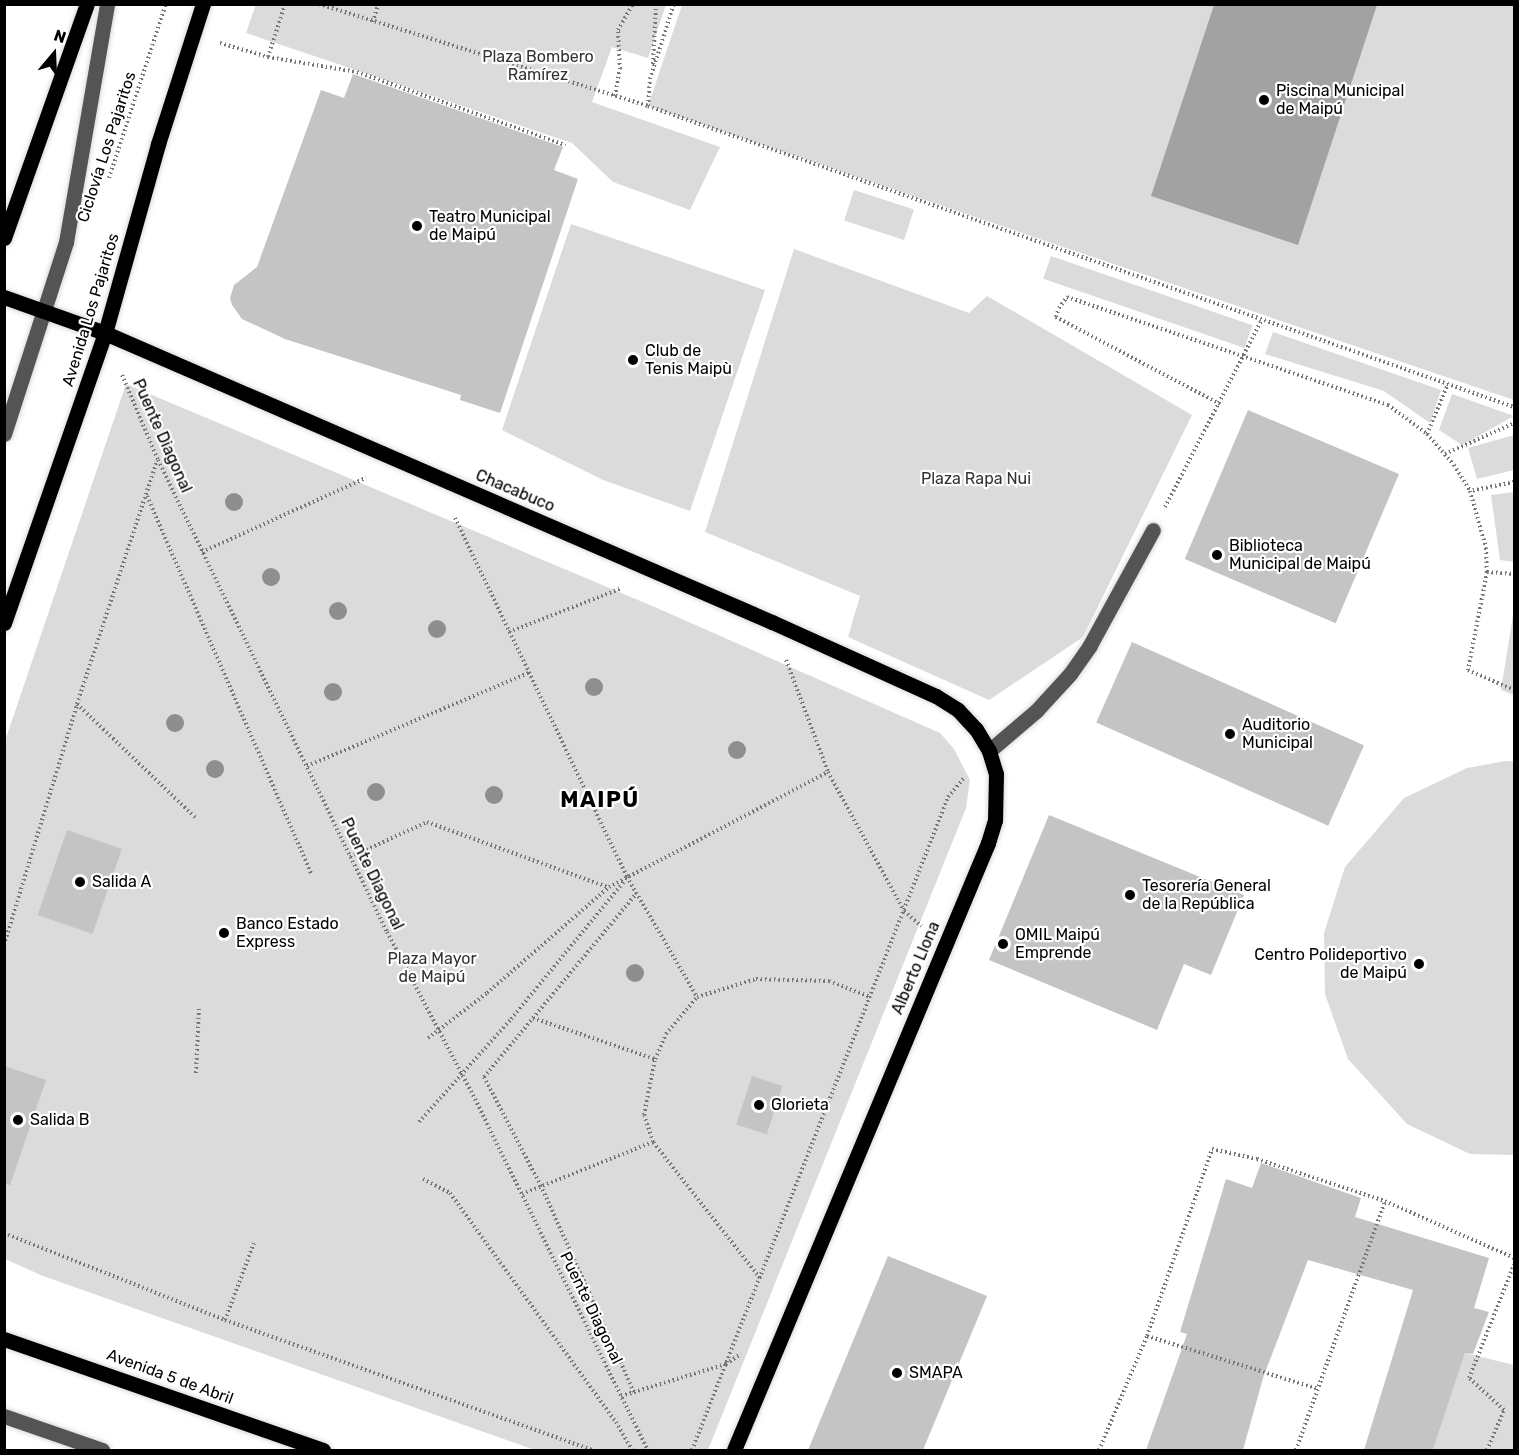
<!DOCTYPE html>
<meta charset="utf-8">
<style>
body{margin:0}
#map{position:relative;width:1519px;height:1455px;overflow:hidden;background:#fff;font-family:Rubik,sans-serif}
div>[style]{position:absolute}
.green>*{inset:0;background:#dbdbdb;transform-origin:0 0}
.water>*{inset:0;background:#a2a2a2}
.building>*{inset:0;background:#c4c4c4;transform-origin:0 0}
.path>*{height:4px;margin-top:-2px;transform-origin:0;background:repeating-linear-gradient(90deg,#767676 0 1.5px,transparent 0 4.5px)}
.roads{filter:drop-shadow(0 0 2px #dbdbdb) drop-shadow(0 0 2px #dbdbdb)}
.minor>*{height:15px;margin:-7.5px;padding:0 7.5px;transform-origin:7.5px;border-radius:7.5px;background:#545454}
.major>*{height:15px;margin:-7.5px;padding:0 7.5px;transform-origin:7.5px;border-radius:7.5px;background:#000}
.path-bridge>*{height:4px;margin-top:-2px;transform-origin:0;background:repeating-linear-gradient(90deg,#767676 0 1.5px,transparent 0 4.5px)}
.trees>*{width:18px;height:18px;margin:-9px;border-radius:50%;background:#8e8e8e}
.dots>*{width:16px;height:16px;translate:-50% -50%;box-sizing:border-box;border:3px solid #fff;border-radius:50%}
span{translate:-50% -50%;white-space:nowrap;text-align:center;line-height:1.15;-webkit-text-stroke:4.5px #fff;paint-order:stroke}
.park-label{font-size:16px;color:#323232}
.poi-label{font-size:16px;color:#000}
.left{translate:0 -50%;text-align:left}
.right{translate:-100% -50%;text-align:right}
.street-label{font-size:16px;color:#000}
.district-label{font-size:22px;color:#000;font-weight:700;letter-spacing:1.5px}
.frame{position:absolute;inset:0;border:6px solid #000;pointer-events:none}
.north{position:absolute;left:24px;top:24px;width:60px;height:60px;-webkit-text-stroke:4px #fff;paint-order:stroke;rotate:19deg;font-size:16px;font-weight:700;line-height:24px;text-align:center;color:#000}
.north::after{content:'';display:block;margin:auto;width:21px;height:27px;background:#000;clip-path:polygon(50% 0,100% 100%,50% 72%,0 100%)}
</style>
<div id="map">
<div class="green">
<i style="clip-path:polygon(256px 4px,666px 5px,648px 58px,612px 47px,592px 102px,720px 147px,690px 210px,613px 182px,572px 143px,246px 33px)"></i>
<i style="clip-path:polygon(682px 5px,1514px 5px,1514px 400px,648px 106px)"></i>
<i style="left:854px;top:190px;width:63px;height:32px;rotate:18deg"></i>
<i style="clip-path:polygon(571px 224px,765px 290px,690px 511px,603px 480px,502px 430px)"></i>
<i style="clip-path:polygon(794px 249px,969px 313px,987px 296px,1192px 415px,1083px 637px,989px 700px,848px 637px,860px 596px,705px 532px)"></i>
<i style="left:1051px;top:256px;width:213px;height:24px;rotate:19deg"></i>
<i style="clip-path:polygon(1273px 332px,1441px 390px,1430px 423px,1384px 391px,1265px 354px)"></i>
<i style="clip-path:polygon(126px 384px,657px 608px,940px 733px,954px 749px,970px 780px,966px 808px,708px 1450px,535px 1450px,43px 1276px,5px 1259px,5px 741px)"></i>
<i style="clip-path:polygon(1452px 394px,1514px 416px,1462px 445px,1439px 430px)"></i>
<i style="clip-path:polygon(1514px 435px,1514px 470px,1477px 479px,1468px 448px)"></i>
<i style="clip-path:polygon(1514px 492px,1514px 562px,1500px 560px,1491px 495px)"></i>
<i style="clip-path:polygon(1514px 609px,1514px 695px,1501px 690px)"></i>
<i style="clip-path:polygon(1505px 761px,1514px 761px,1514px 1155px,1470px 1154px,1407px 1124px,1348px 1059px,1325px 994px,1324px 933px,1345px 867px,1404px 798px,1467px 768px)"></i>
<i style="clip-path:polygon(1465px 1353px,1514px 1365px,1514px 1450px,1433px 1450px)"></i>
</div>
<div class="water">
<i style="clip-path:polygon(1214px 5px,1377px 5px,1298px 245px,1151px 196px)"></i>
</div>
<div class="building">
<i style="clip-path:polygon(353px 74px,563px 147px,554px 170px,578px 179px,500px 413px,460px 400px,461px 395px,285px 339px,242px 319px,232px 305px,230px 298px,234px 285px,257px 267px,321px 90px,344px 98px)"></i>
<i style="left:1248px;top:410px;width:164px;height:162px;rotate:23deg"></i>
<i style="left:1132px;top:642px;width:254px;height:88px;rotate:24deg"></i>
<i style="clip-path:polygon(1049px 815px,1244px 895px,1211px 975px,1184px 964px,1157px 1030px,989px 960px)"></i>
<i style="left:67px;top:830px;width:58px;height:90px;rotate:19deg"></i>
<i style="clip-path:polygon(4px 1066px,46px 1080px,10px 1185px,4px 1184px)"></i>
<i style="left:752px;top:1076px;width:32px;height:51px;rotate:18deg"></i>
<i style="clip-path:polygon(1261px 1163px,1361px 1198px,1355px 1217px,1489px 1258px,1474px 1308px,1489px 1312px,1473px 1354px,1465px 1353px,1433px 1450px,1364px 1450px,1413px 1290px,1308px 1260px,1263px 1378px,1243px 1450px,1146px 1450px,1187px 1334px,1180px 1332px,1226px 1179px,1252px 1188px)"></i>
<i style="clip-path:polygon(888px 1256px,987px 1296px,923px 1450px,808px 1450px)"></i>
</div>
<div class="path">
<i style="left:319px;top:4px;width:344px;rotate:17.2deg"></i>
<i style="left:648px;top:106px;width:917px;rotate:19.17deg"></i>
<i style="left:373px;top:22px;width:19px;rotate:-74deg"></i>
<i style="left:220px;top:43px;width:50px;rotate:16.3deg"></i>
<i style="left:268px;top:57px;width:90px;rotate:9.6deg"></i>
<i style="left:357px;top:72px;width:221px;rotate:19.3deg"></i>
<i style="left:268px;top:57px;width:56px;rotate:-72.2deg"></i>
<i style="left:653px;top:64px;width:60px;rotate:-87.1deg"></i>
<i style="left:615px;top:96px;width:27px;rotate:-80deg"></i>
<i style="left:620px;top:69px;width:39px;rotate:-93deg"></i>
<i style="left:618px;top:30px;width:30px;rotate:-60deg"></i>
<i style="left:648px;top:106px;width:27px;rotate:-86deg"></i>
<i style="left:650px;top:79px;width:79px;rotate:-72.3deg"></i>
<i style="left:109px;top:178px;width:183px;rotate:-71.9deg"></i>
<i style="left:122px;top:375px;width:92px;rotate:67deg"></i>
<i style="left:158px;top:460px;width:525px;rotate:64.12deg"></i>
<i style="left:1220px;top:404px;width:186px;rotate:-152.1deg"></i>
<i style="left:1056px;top:317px;width:9px;rotate:-72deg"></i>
<i style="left:1059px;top:308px;width:14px;rotate:-54deg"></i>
<i style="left:1067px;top:297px;width:339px;rotate:18.6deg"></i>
<i style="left:1388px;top:405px;width:49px;rotate:36.6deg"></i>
<i style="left:1427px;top:434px;width:41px;rotate:48.9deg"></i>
<i style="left:1454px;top:465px;width:31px;rotate:58deg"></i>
<i style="left:1427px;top:434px;width:54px;rotate:-67.2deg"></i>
<i style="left:1445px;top:454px;width:76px;rotate:-24.2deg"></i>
<i style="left:1514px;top:482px;width:45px;rotate:168.4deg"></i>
<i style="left:1470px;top:491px;width:59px;rotate:74.3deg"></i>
<i style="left:1486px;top:548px;width:24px;rotate:88deg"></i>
<i style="left:1487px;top:572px;width:27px;rotate:4deg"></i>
<i style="left:147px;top:496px;width:413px;rotate:66.5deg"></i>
<i style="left:1165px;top:507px;width:209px;rotate:-62.7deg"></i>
<i style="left:455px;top:518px;width:398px;rotate:64.4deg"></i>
<i style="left:627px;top:877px;width:139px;rotate:59.7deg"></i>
<i style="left:202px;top:552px;width:180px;rotate:-24.3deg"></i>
<i style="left:1487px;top:572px;width:100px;rotate:101deg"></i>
<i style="left:1468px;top:670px;width:50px;rotate:23.5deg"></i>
<i style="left:509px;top:632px;width:119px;rotate:-21.2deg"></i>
<i style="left:786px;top:660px;width:120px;rotate:69.4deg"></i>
<i style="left:828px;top:772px;width:158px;rotate:61.3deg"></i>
<i style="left:904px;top:911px;width:23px;rotate:41deg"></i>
<i style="left:77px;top:704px;width:166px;rotate:43.8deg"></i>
<i style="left:307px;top:766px;width:240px;rotate:-22.8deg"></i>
<i style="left:350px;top:857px;width:85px;rotate:-24.4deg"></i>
<i style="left:427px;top:822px;width:192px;rotate:19.8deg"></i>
<i style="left:4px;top:945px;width:252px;rotate:-73.1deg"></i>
<i style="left:77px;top:704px;width:256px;rotate:-71.8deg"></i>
<i style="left:533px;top:1018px;width:129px;rotate:18.6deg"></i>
<i style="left:428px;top:1038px;width:74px;rotate:-37.3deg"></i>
<i style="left:487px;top:993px;width:162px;rotate:-41deg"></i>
<i style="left:609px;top:887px;width:247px;rotate:-27.7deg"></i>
<i style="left:196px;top:1073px;width:67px;rotate:-87.4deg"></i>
<i style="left:471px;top:1091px;width:400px;rotate:63.8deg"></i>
<i style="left:419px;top:1122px;width:138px;rotate:-48.2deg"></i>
<i style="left:511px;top:1019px;width:180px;rotate:-50.6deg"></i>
<i style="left:423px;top:1179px;width:30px;rotate:27deg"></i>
<i style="left:450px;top:1193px;width:283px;rotate:54.1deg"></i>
<i style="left:616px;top:1422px;width:32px;rotate:60deg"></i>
<i style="left:522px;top:1194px;width:141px;rotate:-21.7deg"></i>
<i style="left:4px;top:1233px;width:238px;rotate:21.5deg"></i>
<i style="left:225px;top:1320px;width:389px;rotate:19.5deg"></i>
<i style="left:760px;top:1278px;width:173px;rotate:-128.2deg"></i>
<i style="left:653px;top:1142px;width:28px;rotate:-108deg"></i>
<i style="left:644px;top:1115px;width:57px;rotate:-78.9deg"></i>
<i style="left:655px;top:1059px;width:27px;rotate:-66deg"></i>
<i style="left:666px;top:1034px;width:48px;rotate:-50deg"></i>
<i style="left:697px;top:997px;width:62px;rotate:-17deg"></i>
<i style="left:756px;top:979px;width:73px;rotate:1.6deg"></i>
<i style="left:829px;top:981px;width:44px;rotate:21.3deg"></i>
<i style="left:225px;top:1320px;width:82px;rotate:-69.4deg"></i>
<i style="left:1147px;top:1336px;width:198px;rotate:-70.8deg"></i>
<i style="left:1212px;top:1149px;width:46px;rotate:12.5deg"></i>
<i style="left:1257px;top:1159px;width:135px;rotate:18.2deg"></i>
<i style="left:634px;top:1392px;width:226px;rotate:-114.3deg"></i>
<i style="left:541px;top:1186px;width:123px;rotate:-117.6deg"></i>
<i style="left:484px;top:1077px;width:239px;rotate:-50.3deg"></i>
<i style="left:621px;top:1396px;width:110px;rotate:-16.9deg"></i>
<i style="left:726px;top:1364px;width:18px;rotate:-34deg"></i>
<i style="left:692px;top:1450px;width:701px;rotate:-68.59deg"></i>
<i style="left:948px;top:797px;width:26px;rotate:-50deg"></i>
<i style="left:1099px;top:1450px;width:124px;rotate:-67.2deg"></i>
<i style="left:1147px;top:1336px;width:179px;rotate:17.2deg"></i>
<i style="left:1296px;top:1450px;width:264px;rotate:-70.3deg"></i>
<i style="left:1385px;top:1201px;width:141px;rotate:23.8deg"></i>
<i style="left:1487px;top:1450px;width:43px;rotate:-67deg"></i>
<i style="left:1504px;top:1410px;width:47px;rotate:-137.6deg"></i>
<i style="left:1469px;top:1378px;width:122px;rotate:-68.3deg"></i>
</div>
<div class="roads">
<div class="minor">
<i style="left:4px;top:434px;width:202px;rotate:-72.1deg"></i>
<i style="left:66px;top:242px;width:242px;rotate:-80.2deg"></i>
<i style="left:989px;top:751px;width:62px;rotate:-40.4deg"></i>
<i style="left:1036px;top:711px;width:50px;rotate:-47.4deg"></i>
<i style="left:1070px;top:674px;width:35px;rotate:-55deg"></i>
<i style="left:1090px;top:645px;width:131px;rotate:-61.3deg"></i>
<i style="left:4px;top:1416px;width:104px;rotate:19.1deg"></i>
</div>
<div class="major">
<i style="left:4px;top:238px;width:248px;rotate:-70.5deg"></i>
<i style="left:4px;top:297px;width:107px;rotate:19.6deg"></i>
<i style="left:105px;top:333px;width:727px;rotate:23.43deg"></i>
<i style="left:772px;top:622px;width:180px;rotate:24.3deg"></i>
<i style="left:936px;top:696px;width:26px;rotate:32deg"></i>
<i style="left:958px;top:710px;width:26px;rotate:47deg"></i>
<i style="left:976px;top:729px;width:26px;rotate:59deg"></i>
<i style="left:989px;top:751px;width:24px;rotate:73deg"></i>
<i style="left:996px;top:774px;width:46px;rotate:91.2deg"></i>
<i style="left:995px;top:820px;width:24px;rotate:107deg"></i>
<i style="left:988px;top:843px;width:658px;rotate:112.71deg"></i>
<i style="left:4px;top:623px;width:307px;rotate:-70.8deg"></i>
<i style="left:105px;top:333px;width:196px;rotate:-74.3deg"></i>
<i style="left:158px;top:144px;width:147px;rotate:-72.2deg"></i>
<i style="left:4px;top:1339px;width:338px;rotate:19.2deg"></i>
</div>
</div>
<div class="path-bridge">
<i style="left:387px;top:932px;width:180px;rotate:62.2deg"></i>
</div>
<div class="trees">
<i style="left:234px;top:502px"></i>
<i style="left:271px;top:577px"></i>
<i style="left:338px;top:611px"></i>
<i style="left:437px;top:629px"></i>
<i style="left:594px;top:687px"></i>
<i style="left:333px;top:692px"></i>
<i style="left:175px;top:723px"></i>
<i style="left:737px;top:750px"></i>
<i style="left:215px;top:769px"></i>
<i style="left:376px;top:792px"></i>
<i style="left:494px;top:795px"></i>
<i style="left:635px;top:973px"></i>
</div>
<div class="dots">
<i style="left:1264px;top:100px;background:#000"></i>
<i style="left:417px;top:226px;background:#000"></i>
<i style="left:633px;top:360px;background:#000"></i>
<i style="left:1217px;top:555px;background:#000"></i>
<i style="left:1230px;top:734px;background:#000"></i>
<i style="left:80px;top:882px;background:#000"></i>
<i style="left:1130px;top:895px;background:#000"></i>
<i style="left:224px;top:933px;background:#000"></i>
<i style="left:1003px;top:944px;background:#000"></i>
<i style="left:1419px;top:964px;background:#000"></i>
<i style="left:759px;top:1105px;background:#000"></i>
<i style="left:18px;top:1120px;background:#000"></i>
<i style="left:897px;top:1373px;background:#000"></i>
</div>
<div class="park-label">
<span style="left:538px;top:66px">Plaza Bombero<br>Ramírez</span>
<span style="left:976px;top:479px">Plaza Rapa Nui</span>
<span style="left:432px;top:968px">Plaza Mayor<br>de Maipú</span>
</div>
<div class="poi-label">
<span class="left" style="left:1276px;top:100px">Piscina Municipal<br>de Maipú</span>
<span class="left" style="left:429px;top:226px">Teatro Municipal<br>de Maipú</span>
<span class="left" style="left:645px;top:360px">Club de<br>Tenis Maipù</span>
<span class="left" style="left:1229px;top:555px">Biblioteca<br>Municipal de Maipú</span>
<span class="left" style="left:1242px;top:734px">Auditorio<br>Municipal</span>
<span class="left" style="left:92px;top:882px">Salida A</span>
<span class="left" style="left:1142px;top:895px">Tesorería General<br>de la República</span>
<span class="left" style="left:236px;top:933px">Banco Estado<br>Express</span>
<span class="left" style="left:1015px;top:944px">OMIL Maipú<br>Emprende</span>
<span class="right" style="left:1407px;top:964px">Centro Polideportivo<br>de Maipú</span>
<span class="left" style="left:771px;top:1105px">Glorieta</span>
<span class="left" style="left:30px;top:1120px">Salida B</span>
<span class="left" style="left:909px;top:1373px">SMAPA</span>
</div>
<div class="street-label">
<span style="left:107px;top:147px;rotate:-72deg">Ciclovía Los Pajaritos</span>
<span style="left:91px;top:310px;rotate:-73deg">Avenida Los Pajaritos</span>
<span style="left:162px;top:436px;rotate:66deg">Puente Diagonal</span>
<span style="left:515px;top:491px;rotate:23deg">Chacabuco</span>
<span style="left:372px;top:874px;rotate:64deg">Puente Diagonal</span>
<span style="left:916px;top:968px;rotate:-67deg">Alberto Llona</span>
<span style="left:591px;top:1308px;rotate:64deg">Puente Diagonal</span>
<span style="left:170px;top:1377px;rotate:20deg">Avenida 5 de Abril</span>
</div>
<div class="district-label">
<span style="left:600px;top:800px">MAIPÚ</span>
</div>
<div class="frame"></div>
<div class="north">N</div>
</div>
